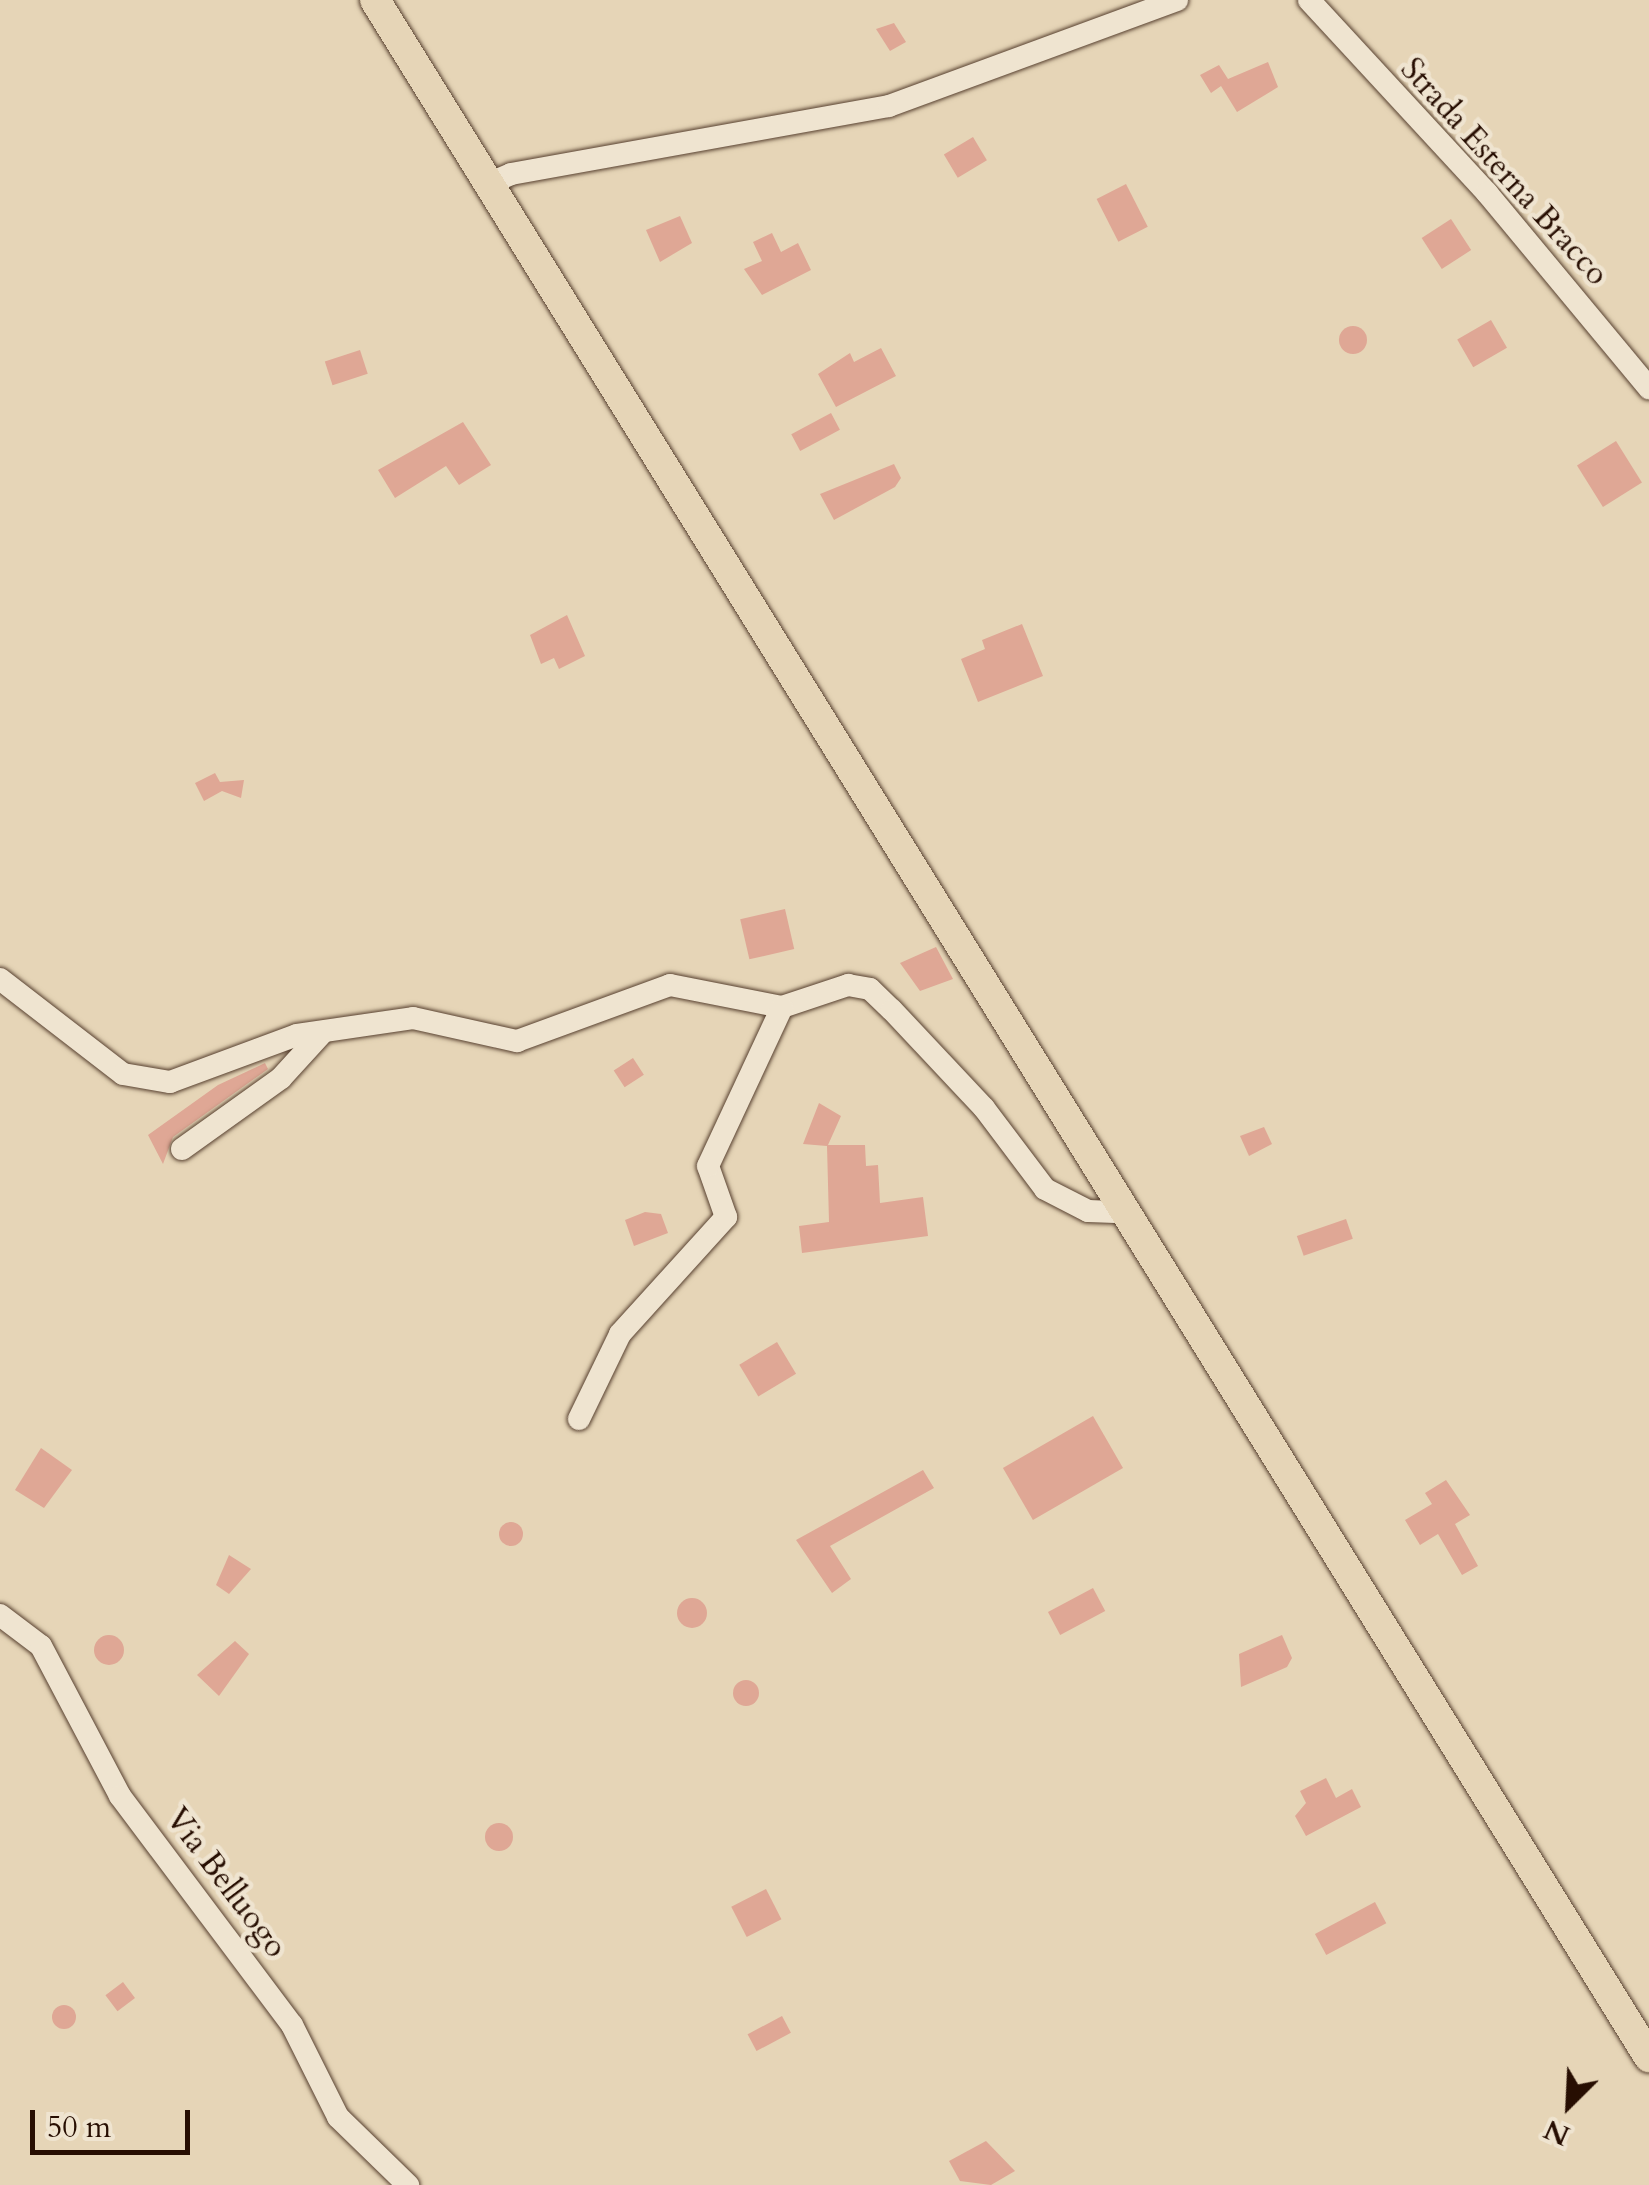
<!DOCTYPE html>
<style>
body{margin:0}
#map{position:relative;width:1649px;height:2185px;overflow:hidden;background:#e6d5b7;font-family:Cardo,serif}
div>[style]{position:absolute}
.building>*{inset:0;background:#dfa795;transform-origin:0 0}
.round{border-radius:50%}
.roads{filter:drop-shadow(0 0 2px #57402f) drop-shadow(0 0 2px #57402f)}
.minor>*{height:22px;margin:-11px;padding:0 11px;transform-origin:11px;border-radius:11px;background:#efe4d0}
.major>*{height:30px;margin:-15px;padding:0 15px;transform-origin:15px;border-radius:15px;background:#e6d5b7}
span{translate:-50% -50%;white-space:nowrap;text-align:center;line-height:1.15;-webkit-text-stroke:9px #efe4d0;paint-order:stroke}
.street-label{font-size:32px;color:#270e02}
.north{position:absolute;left:1519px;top:2055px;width:100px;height:100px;-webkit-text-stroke:8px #efe4d0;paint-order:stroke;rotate:204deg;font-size:28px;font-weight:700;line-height:40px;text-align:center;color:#270e02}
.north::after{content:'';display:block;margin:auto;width:35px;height:45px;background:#270e02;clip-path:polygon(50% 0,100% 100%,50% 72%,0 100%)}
.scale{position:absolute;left:30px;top:2110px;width:160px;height:45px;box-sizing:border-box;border:5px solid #270e02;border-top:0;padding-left:12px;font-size:30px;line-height:35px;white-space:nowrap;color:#270e02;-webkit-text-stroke:8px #efe4d0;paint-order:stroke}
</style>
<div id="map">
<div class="building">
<i style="clip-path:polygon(894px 23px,906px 42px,890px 51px,876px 29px)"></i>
<i style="clip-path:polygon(1268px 62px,1278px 87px,1237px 112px,1221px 86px,1211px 93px,1200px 75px,1219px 65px,1228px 79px)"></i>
<i style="left:973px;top:137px;width:27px;height:34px;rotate:59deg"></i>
<i style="left:1126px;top:184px;width:48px;height:33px;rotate:63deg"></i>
<i style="clip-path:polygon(680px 216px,692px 243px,660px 262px,646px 230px)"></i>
<i style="left:1451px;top:219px;width:37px;height:35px;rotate:57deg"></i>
<i style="clip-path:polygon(772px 233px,781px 252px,798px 243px,811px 270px,762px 295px,744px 269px,762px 261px,753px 242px)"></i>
<i style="left:1491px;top:320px;width:32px;height:39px;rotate:60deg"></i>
<i class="round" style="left:1339px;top:326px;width:28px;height:28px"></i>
<i style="clip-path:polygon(881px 348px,896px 376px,836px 407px,818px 374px,850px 353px,854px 362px)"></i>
<i style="left:360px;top:350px;width:25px;height:37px;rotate:72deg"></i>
<i style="left:831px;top:413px;width:19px;height:45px;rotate:62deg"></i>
<i style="clip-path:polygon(463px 422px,491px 465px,459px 485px,446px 466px,395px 498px,378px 470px)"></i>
<i style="left:1616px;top:441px;width:49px;height:46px;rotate:58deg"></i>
<i style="clip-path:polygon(894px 464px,901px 478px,895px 487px,834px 520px,820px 494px)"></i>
<i style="clip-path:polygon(567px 615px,585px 656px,559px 669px,554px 658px,541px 664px,530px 635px)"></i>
<i style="clip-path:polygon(1022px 624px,1043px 676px,978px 702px,961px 659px,985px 649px,982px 640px)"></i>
<i style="clip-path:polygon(215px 773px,220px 782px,244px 780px,241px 798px,222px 791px,204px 801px,195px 783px)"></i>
<i style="left:785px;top:909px;width:41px;height:46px;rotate:77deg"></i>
<i style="clip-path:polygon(936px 947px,953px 979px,920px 991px,900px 963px)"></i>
<i style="left:633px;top:1058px;width:20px;height:23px;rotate:57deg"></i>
<i style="clip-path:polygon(265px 1063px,268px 1069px,173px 1137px,163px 1164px,148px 1135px,218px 1085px)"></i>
<i style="clip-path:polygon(819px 1103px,841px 1116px,828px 1145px,865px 1145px,866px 1166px,878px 1165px,880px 1203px,923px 1197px,928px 1236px,802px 1253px,799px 1226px,829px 1222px,827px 1146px,803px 1144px)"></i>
<i style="clip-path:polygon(1264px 1127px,1272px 1144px,1249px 1156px,1240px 1136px)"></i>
<i style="clip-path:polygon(645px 1212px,661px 1214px,668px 1233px,634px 1246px,625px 1220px)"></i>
<i style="left:1346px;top:1219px;width:21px;height:52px;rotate:71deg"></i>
<i style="left:777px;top:1342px;width:37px;height:44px;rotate:59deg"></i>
<i style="left:1093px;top:1416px;width:60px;height:104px;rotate:60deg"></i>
<i style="clip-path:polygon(41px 1448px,72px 1470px,44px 1508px,15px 1490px)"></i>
<i style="clip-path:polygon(923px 1470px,934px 1488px,830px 1546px,851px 1579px,832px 1593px,796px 1540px)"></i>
<i style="clip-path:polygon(1446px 1480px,1470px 1515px,1455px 1524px,1478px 1566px,1462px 1575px,1438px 1534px,1420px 1545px,1405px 1520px,1432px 1504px,1425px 1493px)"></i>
<i class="round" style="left:499px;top:1522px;width:24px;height:24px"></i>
<i style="clip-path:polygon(229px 1555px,251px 1569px,229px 1594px,216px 1585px)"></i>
<i style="left:1093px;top:1588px;width:26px;height:51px;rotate:62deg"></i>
<i class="round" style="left:677px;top:1598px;width:30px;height:30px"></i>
<i style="clip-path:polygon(1282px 1635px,1292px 1658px,1287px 1667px,1241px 1687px,1239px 1654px)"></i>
<i class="round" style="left:94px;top:1635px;width:30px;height:30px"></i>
<i style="clip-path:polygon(235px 1641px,249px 1654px,219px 1696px,197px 1675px)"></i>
<i class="round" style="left:733px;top:1680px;width:26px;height:26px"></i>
<i style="clip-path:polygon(1326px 1778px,1336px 1798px,1352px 1789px,1361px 1807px,1306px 1836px,1295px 1816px,1306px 1803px,1300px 1791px)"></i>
<i class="round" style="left:485px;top:1823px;width:28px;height:28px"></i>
<i style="left:766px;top:1889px;width:34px;height:39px;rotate:63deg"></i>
<i style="left:1375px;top:1902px;width:24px;height:68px;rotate:62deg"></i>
<i style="left:123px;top:1982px;width:20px;height:22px;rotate:53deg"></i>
<i class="round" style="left:52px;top:2005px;width:24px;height:24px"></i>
<i style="left:782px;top:2016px;width:19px;height:39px;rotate:62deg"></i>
<i style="clip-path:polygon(986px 2141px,1015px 2171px,991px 2185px,960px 2181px,949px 2161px)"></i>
</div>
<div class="roads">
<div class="minor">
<i style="left:1309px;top:0;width:263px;rotate:47.3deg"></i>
<i style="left:1487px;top:193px;width:254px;rotate:50.3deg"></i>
<i style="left:488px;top:184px;width:25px;rotate:-23deg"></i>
<i style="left:511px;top:174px;width:384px;rotate:-10.2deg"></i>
<i style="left:889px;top:106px;width:307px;rotate:-20.2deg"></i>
<i style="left:0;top:979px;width:155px;rotate:37.7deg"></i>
<i style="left:123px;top:1074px;width:48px;rotate:9.7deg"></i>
<i style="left:170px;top:1082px;width:135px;rotate:-20.3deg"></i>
<i style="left:297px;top:1035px;width:117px;rotate:-8.3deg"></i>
<i style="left:413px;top:1018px;width:107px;rotate:12.5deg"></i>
<i style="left:517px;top:1041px;width:163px;rotate:-20.1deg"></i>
<i style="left:670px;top:985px;width:114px;rotate:11.1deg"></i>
<i style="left:782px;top:1007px;width:70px;rotate:-18.4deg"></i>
<i style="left:848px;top:985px;width:22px;rotate:10deg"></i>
<i style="left:870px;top:989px;width:30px;rotate:44deg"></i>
<i style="left:892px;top:1010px;width:134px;rotate:46.8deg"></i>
<i style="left:984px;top:1108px;width:101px;rotate:53deg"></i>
<i style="left:1045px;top:1189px;width:48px;rotate:27.1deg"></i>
<i style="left:1088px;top:1211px;width:34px;rotate:2deg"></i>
<i style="left:182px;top:1149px;width:122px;rotate:-35.6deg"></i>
<i style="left:281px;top:1078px;width:62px;rotate:-47.6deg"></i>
<i style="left:579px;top:1419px;width:94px;rotate:-64.2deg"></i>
<i style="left:620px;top:1334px;width:158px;rotate:-47.8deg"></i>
<i style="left:726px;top:1217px;width:54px;rotate:-109.4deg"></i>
<i style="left:708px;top:1166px;width:175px;rotate:-65deg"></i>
<i style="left:0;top:1615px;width:51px;rotate:37.1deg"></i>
<i style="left:41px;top:1646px;width:170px;rotate:62.2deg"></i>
<i style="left:120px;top:1796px;width:286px;rotate:53.1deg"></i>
<i style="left:292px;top:2025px;width:103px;rotate:63.4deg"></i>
<i style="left:338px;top:2117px;width:98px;rotate:44.2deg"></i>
</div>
<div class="major">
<i style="left:375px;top:0;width:2420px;rotate:58.23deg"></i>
</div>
</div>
<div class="street-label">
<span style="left:1504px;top:172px;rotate:48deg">Strada Esterna Bracco</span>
<span style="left:226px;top:1883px;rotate:53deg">Via Belluogo</span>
</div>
<div class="north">N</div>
<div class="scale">50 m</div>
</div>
